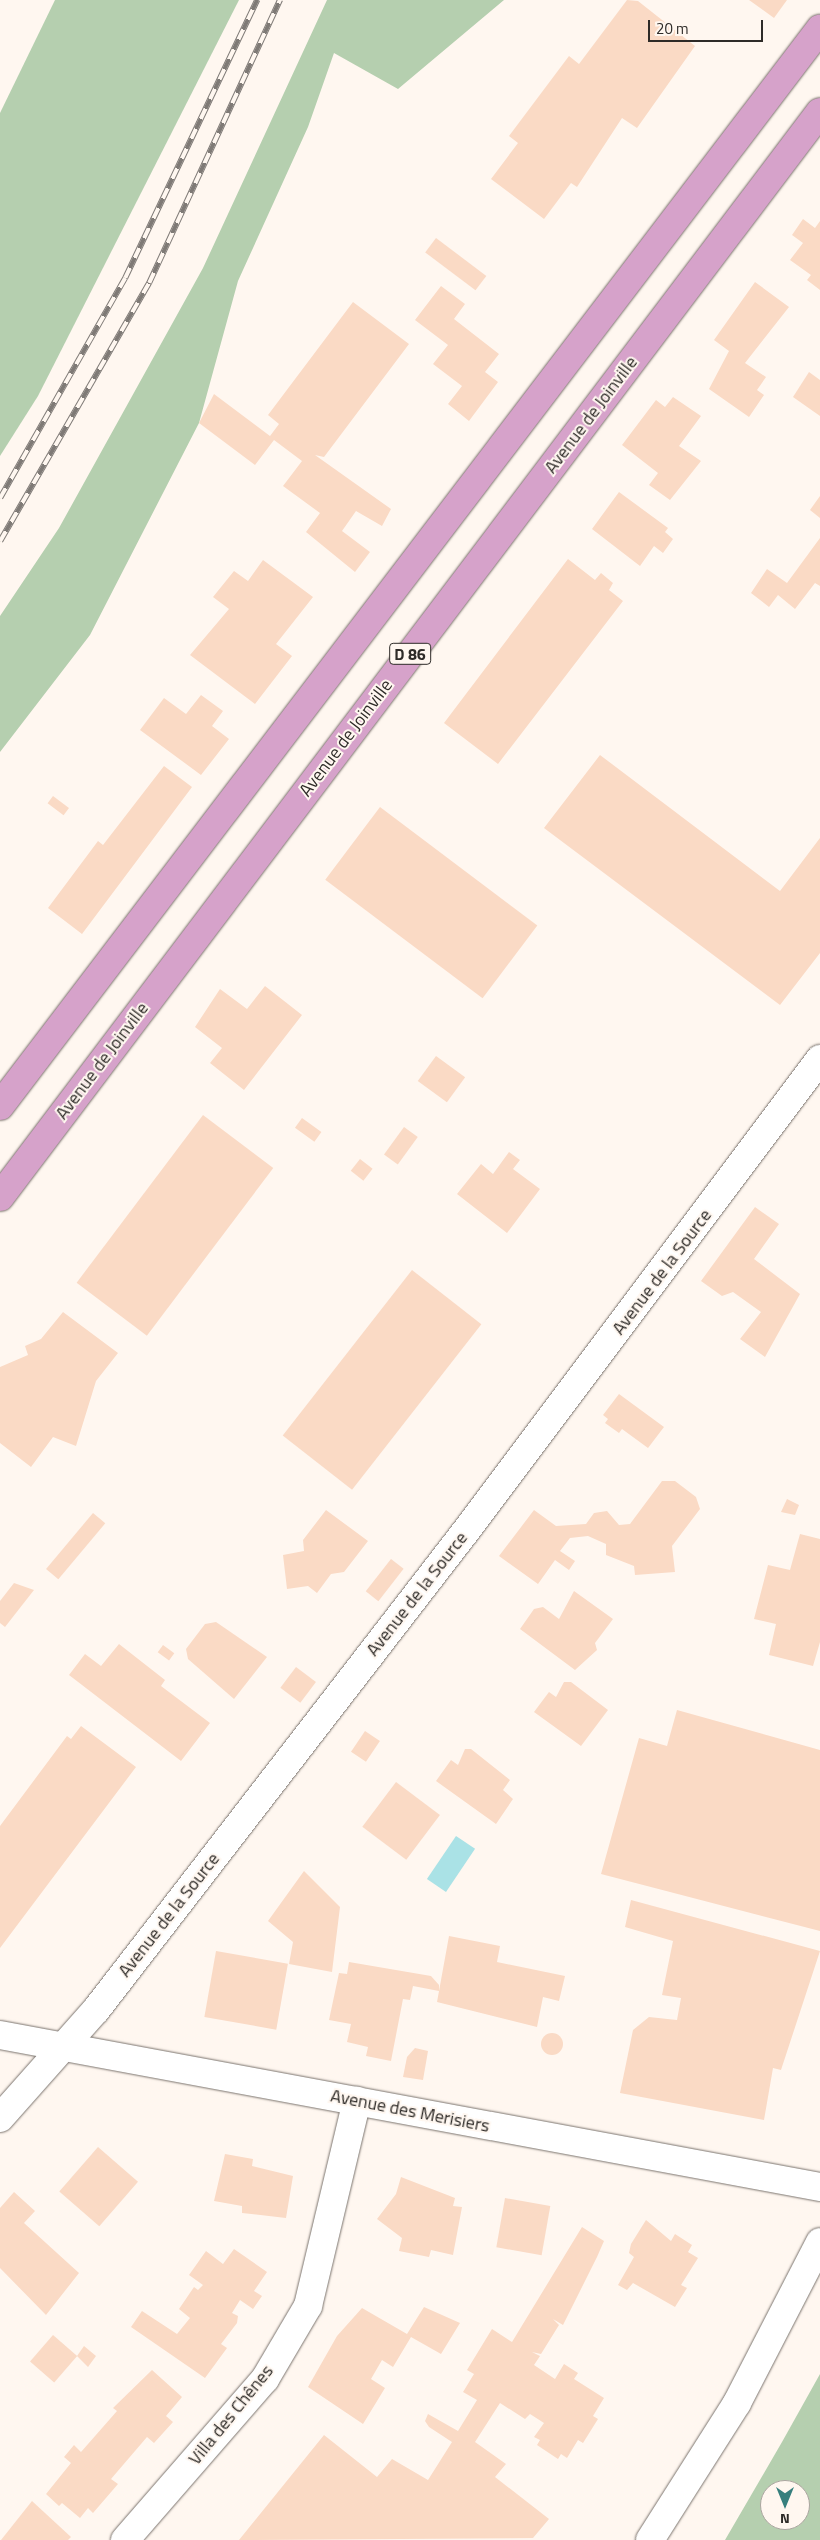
<!DOCTYPE html>
<meta charset="utf-8">
<style>
body{margin:0}
#map{position:relative;width:820px;height:2540px;overflow:hidden;background:#fff7f0;font-family:"Titillium Web",sans-serif}
div>[style]{position:absolute}
.green>*{inset:0;background:#b5cfaf}
.water>*{inset:0;background:#aae2e6;transform-origin:0 0}
.building>*{inset:0;background:#fadac5;transform-origin:0 0}
.round{border-radius:50%}
.roads{filter:drop-shadow(0 0 1px #7b746e) drop-shadow(0 0 1px #7b746e)}
.minor>*{height:28px;margin:-14px;padding:0 14px;transform-origin:14px;border-radius:14px;background:#fff}
.major>*{height:28px;margin:-14px;padding:0 14px;transform-origin:14px;border-radius:14px;background:#d6a2ca}
.rail>*{height:5.5px;margin-top:-2.75px;transform-origin:0;background:repeating-linear-gradient(90deg,#fff7f0 0 11px,#7f7a76 0 22px);box-sizing:border-box;border-block:1px solid #7f7a76}
span{translate:-50% -50%;white-space:nowrap;text-align:center;line-height:1.15;-webkit-text-stroke:4px #fff7f0;paint-order:stroke}
.shield-label span{padding:1px 4px;background:#fff7f0;border:1px solid;border-radius:4px;-webkit-text-stroke-width:0}
.shield-label{font-size:16px;color:#2e2b28;font-weight:700}
.street-label{font-size:18px;color:#2e2b28}
.north{position:absolute;left:760px;top:2480px;width:50px;height:50px;box-sizing:border-box;background:#fff7f0;border:1px solid #aba5a0;border-radius:50%;rotate:180deg;font-size:14px;font-weight:700;line-height:20px;text-align:center;color:#2e2b28}
.north::after{content:'';display:block;margin:auto;width:18px;height:22px;background:#377f7d;clip-path:polygon(50% 0,100% 100%,50% 72%,0 100%)}
.scale{position:absolute;left:648px;top:20px;width:115px;height:22px;box-sizing:border-box;border:2px solid #2e2b28;border-top:0;padding-left:6px;font-size:15px;line-height:18px;white-space:nowrap;color:#2e2b28;-webkit-text-stroke:4px #fff7f0;paint-order:stroke}
</style>
<div id="map">
<div class="green">
<i style="clip-path:polygon(55px 0,239px 0,38px 396px,0 456px,0 113px)"></i>
<i style="clip-path:polygon(327px 0,504px 0,398px 89px,334px 53px,308px 127px,238px 281px,199px 423px,90px 635px,0 752px,0 616px,59px 528px,203px 268px)"></i>
<i style="clip-path:polygon(evenodd,820px 2374px,820px 2540px,725px 2540px,782px 2442px,820px 2374px,770px 2490px,800px 2490px,800px 2520px,770px 2520px,770px 2490px)"></i>
</div>
<div class="water">
<i style="left:456px;top:1836px;width:23px;height:52px;rotate:34deg"></i>
</div>
<div class="building">
<i style="clip-path:polygon(627px 0,638px 1px,695px 46px,637px 128px,622px 118px,577px 187px,571px 183px,544px 219px,491px 179px,518px 143px,509px 136px,569px 56px,579px 64px)"></i>
<i style="clip-path:polygon(749px 0,787px 0,774px 18px)"></i>
<i style="clip-path:polygon(803px 219px,815px 228px,820px 221px,820px 290px,807px 280px,811px 275px,790px 260px,803px 243px,792px 235px)"></i>
<i style="left:436px;top:238px;width:63px;height:18px;rotate:37deg"></i>
<i style="clip-path:polygon(755px 282px,789px 307px,745px 363px,766px 377px,757px 390px,764px 395px,749px 417px,709px 389px,729px 351px,714px 340px)"></i>
<i style="clip-path:polygon(441px 286px,465px 304px,454px 319px,499px 354px,485px 372px,498px 382px,469px 421px,448px 404px,462px 386px,433px 364px,448px 345px,415px 320px)"></i>
<i style="clip-path:polygon(353px 302px,409px 344px,324px 457px,315px 455px,391px 509px,382px 526px,356px 511px,342px 531px,370px 552px,355px 572px,306px 532px,320px 513px,283px 486px,302px 461px,274px 440px,255px 465px,199px 423px,214px 394px,270px 436px,279px 424px,268px 415px)"></i>
<i style="clip-path:polygon(809px 372px,820px 380px,820px 416px,793px 397px)"></i>
<i style="clip-path:polygon(673px 397px,701px 416px,679px 446px,701px 461px,670px 500px,649px 485px,658px 473px,622px 445px,656px 400px,665px 407px)"></i>
<i style="clip-path:polygon(619px 492px,668px 528px,665px 532px,673px 539px,663px 553px,654px 546px,640px 566px,592px 529px)"></i>
<i style="clip-path:polygon(820px 496px,820px 518px,810px 510px)"></i>
<i style="clip-path:polygon(820px 538px,820px 586px,815px 583px,795px 609px,778px 595px,769px 607px,751px 593px,767px 569px,787px 583px)"></i>
<i style="clip-path:polygon(568px 559px,595px 580px,601px 573px,613px 583px,609px 590px,623px 601px,498px 764px,444px 723px)"></i>
<i style="clip-path:polygon(263px 560px,313px 597px,276px 644px,292px 656px,255px 704px,190px 655px,229px 609px,213px 597px,234px 571px,248px 581px)"></i>
<i style="clip-path:polygon(201px 695px,223px 711px,212px 726px,229px 739px,201px 775px,140px 730px,164px 698px,186px 714px)"></i>
<i style="clip-path:polygon(600px 755px,780px 891px,820px 838px,820px 953px,780px 1005px,544px 828px)"></i>
<i style="clip-path:polygon(164px 766px,192px 787px,82px 934px,48px 908px,98px 841px,103px 845px)"></i>
<i style="left:53px;top:796px;width:20px;height:9px;rotate:37deg"></i>
<i style="left:380px;top:807px;width:197px;height:91px;rotate:37deg"></i>
<i style="clip-path:polygon(265px 986px,302px 1015px,244px 1090px,210px 1063px,222px 1048px,195px 1027px,220px 989px,247px 1009px)"></i>
<i style="left:436px;top:1056px;width:36px;height:31px;rotate:36deg"></i>
<i style="left:203px;top:1115px;width:88px;height:210px;rotate:37deg"></i>
<i style="left:302px;top:1118px;width:24px;height:12px;rotate:36deg"></i>
<i style="left:404px;top:1127px;width:17px;height:34px;rotate:36deg"></i>
<i style="clip-path:polygon(509px 1152px,520px 1160px,513px 1169px,540px 1189px,507px 1233px,457px 1194px,481px 1164px,493px 1174px)"></i>
<i style="left:360px;top:1159px;width:16px;height:15px;rotate:38deg"></i>
<i style="clip-path:polygon(755px 1207px,779px 1224px,754px 1259px,800px 1294px,765px 1357px,740px 1339px,761px 1312px,733px 1292px,722px 1296px,701px 1281px)"></i>
<i style="left:412px;top:1270px;width:88px;height:210px;rotate:38deg"></i>
<i style="clip-path:polygon(63px 1312px,118px 1353px,96px 1381px,76px 1446px,53px 1437px,31px 1467px,0 1443px,0 1367px,28px 1355px,25px 1346px,41px 1339px)"></i>
<i style="clip-path:polygon(619px 1394px,664px 1427px,648px 1448px,622px 1429px,619px 1433px,605px 1423px,608px 1419px,603px 1415px)"></i>
<i style="clip-path:polygon(662px 1481px,675px 1481px,696px 1497px,700px 1509px,672px 1546px,675px 1572px,635px 1575px,634px 1566px,606px 1555px,606px 1544px,588px 1536px,570px 1538px,560px 1551px,575px 1561px,569px 1570px,555px 1560px,538px 1584px,499px 1556px,534px 1510px,556px 1526px,586px 1524px,594px 1513px,607px 1511px,619px 1525px,630px 1524px)"></i>
<i style="clip-path:polygon(787px 1499px,799px 1505px,795px 1515px,781px 1512px)"></i>
<i style="clip-path:polygon(326px 1510px,368px 1541px,344px 1572px,331px 1574px,317px 1593px,308px 1586px,287px 1589px,283px 1555px,304px 1551px,303px 1540px)"></i>
<i style="left:93px;top:1513px;width:16px;height:73px;rotate:40deg"></i>
<i style="clip-path:polygon(800px 1534px,820px 1539px,820px 1642px,813px 1666px,769px 1655px,776px 1624px,754px 1619px,768px 1565px,790px 1570px)"></i>
<i style="left:391px;top:1559px;width:16px;height:41px;rotate:38deg"></i>
<i style="clip-path:polygon(14px 1583px,34px 1590px,5px 1627px,0 1623px,0 1601px)"></i>
<i style="clip-path:polygon(574px 1591px,613px 1619px,595px 1643px,597px 1650px,575px 1670px,520px 1629px,534px 1609px,543px 1607px,559px 1619px)"></i>
<i style="clip-path:polygon(216px 1622px,267px 1657px,234px 1699px,188px 1659px,186px 1649px,205px 1624px)"></i>
<i style="clip-path:polygon(119px 1644px,165px 1680px,161px 1686px,210px 1723px,181px 1761px,69px 1675px,85px 1654px,101px 1666px)"></i>
<i style="left:163px;top:1645px;width:14px;height:9px;rotate:36deg"></i>
<i style="left:296px;top:1667px;width:25px;height:26px;rotate:37deg"></i>
<i style="clip-path:polygon(564px 1682px,571px 1682px,608px 1710px,581px 1746px,534px 1712px,549px 1692px,556px 1697px)"></i>
<i style="clip-path:polygon(677px 1710px,820px 1750px,820px 1931px,601px 1874px,639px 1738px,667px 1746px)"></i>
<i style="clip-path:polygon(81px 1726px,136px 1767px,0 1948px,0 1826px,67px 1736px,71px 1739px)"></i>
<i style="left:365px;top:1731px;width:18px;height:25px;rotate:34deg"></i>
<i style="clip-path:polygon(465px 1749px,471px 1749px,510px 1780px,503px 1790px,513px 1799px,496px 1824px,436px 1781px,451px 1760px,458px 1765px)"></i>
<i style="left:396px;top:1782px;width:55px;height:56px;rotate:37deg"></i>
<i style="clip-path:polygon(304px 1871px,340px 1907px,332px 1972px,289px 1964px,293px 1942px,268px 1921px)"></i>
<i style="clip-path:polygon(631px 1900px,820px 1951px,781px 2070px,773px 2068px,764px 2120px,620px 2093px,633px 2030px,649px 2017px,677px 2020px,681px 1998px,662px 1995px,673px 1941px,625px 1927px)"></i>
<i style="clip-path:polygon(449px 1936px,500px 1946px,497px 1962px,565px 1976px,559px 2001px,543px 1997px,537px 2027px,437px 2002px)"></i>
<i style="left:216px;top:1951px;width:73px;height:67px;rotate:10deg"></i>
<i style="clip-path:polygon(349px 1962px,431px 1976px,439px 1985px,439px 1991px,413px 1986px,410px 2000px,403px 1999px,391px 2061px,366px 2056px,368px 2047px,347px 2042px,351px 2024px,329px 2020px,339px 1973px,347px 1974px)"></i>
<i class="round" style="left:541px;top:2033px;width:22px;height:22px"></i>
<i style="clip-path:polygon(415px 2048px,428px 2051px,423px 2080px,403px 2077px,407px 2057px)"></i>
<i style="left:98px;top:2147px;width:53px;height:59px;rotate:41deg"></i>
<i style="clip-path:polygon(225px 2154px,253px 2159px,252px 2166px,293px 2176px,286px 2218px,242px 2213px,242px 2206px,214px 2201px)"></i>
<i style="clip-path:polygon(401px 2177px,455px 2198px,453px 2206px,462px 2207px,453px 2255px,431px 2250px,429px 2257px,399px 2251px,402px 2238px,377px 2219px,396px 2194px)"></i>
<i style="clip-path:polygon(14px 2192px,35px 2211px,24px 2223px,79px 2273px,46px 2315px,0 2268px,0 2208px)"></i>
<i style="left:505px;top:2198px;width:46px;height:50px;rotate:10deg"></i>
<i style="clip-path:polygon(646px 2220px,671px 2241px,675px 2234px,692px 2245px,688px 2252px,698px 2258px,681px 2285px,687px 2288px,675px 2307px,633px 2283px,627px 2290px,618px 2285px,634px 2257px,629px 2253px,631px 2244px)"></i>
<i style="clip-path:polygon(582px 2227px,604px 2241px,597px 2257px,563px 2325px,553px 2319px,559px 2325px,541px 2354px,532px 2352px,540px 2356px,534px 2365px,555px 2379px,564px 2364px,578px 2373px,574px 2379px,604px 2398px,593px 2416px,598px 2419px,583px 2443px,578px 2440px,567px 2458px,561px 2454px,558px 2459px,537px 2445px,540px 2440px,534px 2437px,544px 2423px,530px 2414px,525px 2419px,500px 2403px,475px 2442px,506px 2464px,495px 2477px,549px 2519px,533px 2538px,239px 2540px,324px 2435px,377px 2477px,392px 2459px,428px 2480px,452px 2442px,429px 2427px,425px 2421px,428px 2414px,458px 2431px,477px 2400px,463px 2392px,474px 2374px,467px 2370px,492px 2329px,512px 2342px)"></i>
<i style="clip-path:polygon(234px 2249px,267px 2272px,254px 2291px,262px 2296px,253px 2309px,240px 2300px,232px 2313px,238px 2316px,237px 2323px,221px 2344px,227px 2348px,205px 2378px,131px 2327px,142px 2311px,177px 2334px,190px 2318px,179px 2309px,194px 2287px,198px 2290px,203px 2285px,189px 2275px,206px 2251px,223px 2264px)"></i>
<i style="clip-path:polygon(424px 2307px,460px 2323px,441px 2354px,411px 2337px,393px 2367px,382px 2360px,371px 2379px,385px 2388px,363px 2424px,308px 2387px,337px 2336px,362px 2308px,407px 2334px)"></i>
<i style="left:53px;top:2335px;width:32px;height:35px;rotate:41deg"></i>
<i style="clip-path:polygon(84px 2346px,96px 2356px,88px 2367px,77px 2356px)"></i>
<i style="clip-path:polygon(152px 2370px,182px 2397px,166px 2416px,173px 2422px,154px 2443px,147px 2437px,111px 2479px,118px 2484px,93px 2513px,88px 2508px,80px 2518px,62px 2503px,59px 2506px,46px 2494px,71px 2463px,64px 2457px,74px 2445px,81px 2452px,117px 2411px,113px 2408px)"></i>
<i style="clip-path:polygon(32px 2501px,71px 2537px,68px 2540px,1px 2540px)"></i>
</div>
<div class="roads">
<div class="minor">
<i style="left:0;top:2035px;width:834px;rotate:10.5deg"></i>
<i style="left:0;top:2118px;width:144px;rotate:-48.4deg"></i>
<i style="left:96px;top:2010px;width:605px;rotate:-52.32deg"></i>
<i style="left:466px;top:1531px;width:590px;rotate:-53.13deg"></i>
<i style="left:125px;top:2540px;width:213px;rotate:-49deg"></i>
<i style="left:265px;top:2379px;width:85px;rotate:-59.5deg"></i>
<i style="left:308px;top:2306px;width:211px;rotate:-76.6deg"></i>
<i style="left:650px;top:2540px;width:162px;rotate:-57.6deg"></i>
<i style="left:737px;top:2403px;width:181px;rotate:-62.7deg"></i>
</div>
<div class="major">
<i style="left:0;top:1106px;width:1354px;rotate:-52.72deg"></i>
<i style="left:0;top:1197px;width:1360px;rotate:-52.92deg"></i>
</div>
</div>
<div class="rail">
<i style="left:0;top:498px;width:253px;rotate:-60.4deg"></i>
<i style="left:125px;top:278px;width:308px;rotate:-64.6deg"></i>
<i style="left:0;top:541px;width:298px;rotate:-60deg"></i>
<i style="left:149px;top:283px;width:312px;rotate:-65.2deg"></i>
</div>
<div class="shield-label">
<span style="left:410px;top:654px">D 86</span>
</div>
<div class="street-label">
<span style="left:591px;top:415px;rotate:-53deg">Avenue de Joinville</span>
<span style="left:346px;top:738px;rotate:-53deg">Avenue de Joinville</span>
<span style="left:102px;top:1061px;rotate:-53deg">Avenue de Joinville</span>
<span style="left:662px;top:1272px;rotate:-53deg">Avenue de la Source</span>
<span style="left:417px;top:1594px;rotate:-52deg">Avenue de la Source</span>
<span style="left:169px;top:1915px;rotate:-52deg">Avenue de la Source</span>
<span style="left:410px;top:2111px;rotate:11deg">Avenue des Merisiers</span>
<span style="left:231px;top:2415px;rotate:-51deg">Villa des Chênes</span>
</div>
<div class="north">N</div>
<div class="scale">20 m</div>
</div>
